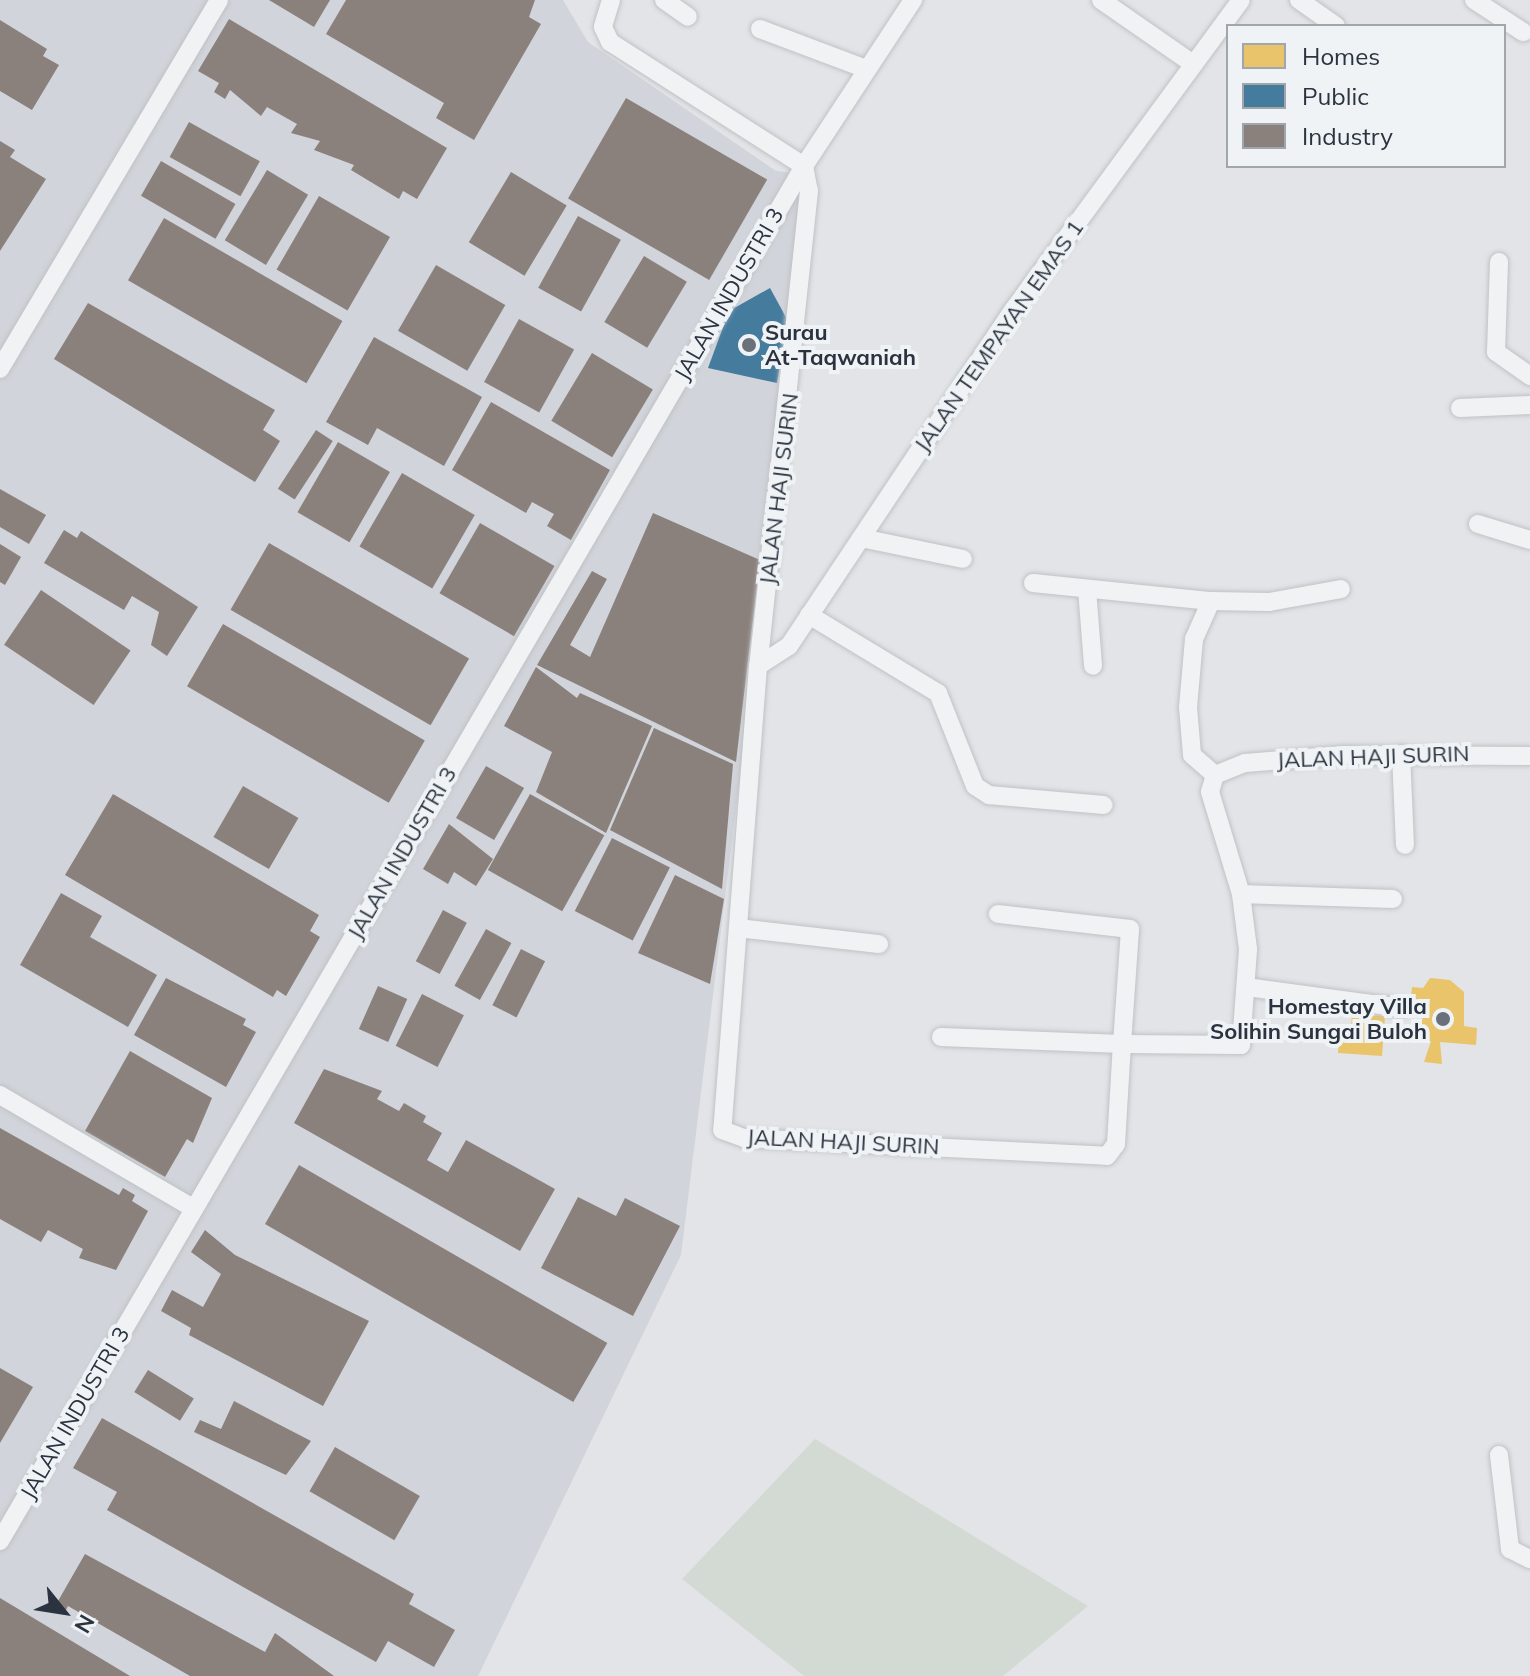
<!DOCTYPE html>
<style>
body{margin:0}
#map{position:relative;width:1530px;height:1676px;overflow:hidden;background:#e2e4e7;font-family:Mulish,sans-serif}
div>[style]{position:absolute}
.built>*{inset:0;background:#d1d4da}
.green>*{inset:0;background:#d3dad3}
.homes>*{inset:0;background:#e9c46a}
.public>*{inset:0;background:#457b9d}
.industry>*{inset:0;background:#8a817c;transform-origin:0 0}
.roads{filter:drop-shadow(0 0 2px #c0c2c5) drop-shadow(0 0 2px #c0c2c5)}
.minor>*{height:18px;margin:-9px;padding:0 9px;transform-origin:9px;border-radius:9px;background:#f1f2f4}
.dots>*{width:22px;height:22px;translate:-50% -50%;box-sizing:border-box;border:4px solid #f0f3f6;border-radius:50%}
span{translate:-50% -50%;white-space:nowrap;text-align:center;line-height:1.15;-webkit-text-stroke:8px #f0f3f6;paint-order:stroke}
.street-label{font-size:22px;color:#2a333f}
.poi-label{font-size:22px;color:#2a333f;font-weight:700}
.left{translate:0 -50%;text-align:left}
.right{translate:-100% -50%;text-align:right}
.legend{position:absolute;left:1226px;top:24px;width:280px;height:144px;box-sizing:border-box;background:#f0f3f6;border:2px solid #a1a6ad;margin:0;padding:10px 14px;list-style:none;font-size:24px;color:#2a333f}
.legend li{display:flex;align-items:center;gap:16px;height:40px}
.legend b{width:40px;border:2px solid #a1a6ad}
.north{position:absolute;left:24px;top:1572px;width:80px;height:80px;-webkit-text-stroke:6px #f0f3f6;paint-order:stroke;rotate:120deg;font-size:22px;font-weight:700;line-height:32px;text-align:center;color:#2a333f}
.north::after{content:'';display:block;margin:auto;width:28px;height:36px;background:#2a333f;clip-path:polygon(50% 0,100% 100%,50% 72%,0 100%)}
</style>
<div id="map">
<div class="built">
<i style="clip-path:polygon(0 0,563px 0,588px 42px,776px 171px,814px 175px,681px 1255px,478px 1676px,0 1676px)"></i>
</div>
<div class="green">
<i style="clip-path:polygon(815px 1439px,1088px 1606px,1003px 1676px,804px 1676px,682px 1579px)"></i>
</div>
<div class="homes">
<i style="clip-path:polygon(1430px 978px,1450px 980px,1464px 992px,1464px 1026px,1477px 1028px,1476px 1045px,1440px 1042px,1442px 1064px,1424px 1062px,1431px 1041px,1420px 1041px,1423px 1011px,1410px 1010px,1412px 987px,1423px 988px)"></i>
<i style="clip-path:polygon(1352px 1014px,1385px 1016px,1382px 1056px,1338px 1053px,1339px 1039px,1350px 1040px)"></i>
</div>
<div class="public">
<i style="clip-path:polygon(770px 288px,788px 321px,777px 383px,708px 368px,729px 311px)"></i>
</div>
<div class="industry">
<i style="clip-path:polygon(269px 0,330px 0,314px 27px)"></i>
<i style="clip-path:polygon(346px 0,535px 0,529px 17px,541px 24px,474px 140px,436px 118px,444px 103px,326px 34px)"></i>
<i style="clip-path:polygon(229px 19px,447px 148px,417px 199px,403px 191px,399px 199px,351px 170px,354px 165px,314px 150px,320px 141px,291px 133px,297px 124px,267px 107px,261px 116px,230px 90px,225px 99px,214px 92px,219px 83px,198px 71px)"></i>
<i style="clip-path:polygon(0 20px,47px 49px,43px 56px,59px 65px,32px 110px,0 91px)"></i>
<i style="left:626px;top:98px;width:163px;height:116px;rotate:30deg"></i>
<i style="left:189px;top:122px;width:81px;height:40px;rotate:29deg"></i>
<i style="clip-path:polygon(0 141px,15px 150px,10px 157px,46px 179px,0 251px)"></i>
<i style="left:161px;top:161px;width:86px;height:40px;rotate:30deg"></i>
<i style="left:267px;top:170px;width:48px;height:82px;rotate:31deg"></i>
<i style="left:511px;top:172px;width:65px;height:82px;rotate:31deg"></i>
<i style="left:319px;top:196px;width:82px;height:85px;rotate:30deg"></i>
<i style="left:578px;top:216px;width:49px;height:82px;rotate:29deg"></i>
<i style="left:164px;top:218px;width:206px;height:72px;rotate:30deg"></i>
<i style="left:644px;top:256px;width:50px;height:77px;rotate:31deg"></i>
<i style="left:436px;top:265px;width:80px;height:76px;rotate:30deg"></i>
<i style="clip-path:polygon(88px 303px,275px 410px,263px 430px,280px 441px,255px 482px,54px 359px)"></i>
<i style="left:519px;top:319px;width:63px;height:72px;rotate:29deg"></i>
<i style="clip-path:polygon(374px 337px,482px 397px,444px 466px,377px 428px,368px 445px,326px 422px)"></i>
<i style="left:592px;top:353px;width:71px;height:79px;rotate:31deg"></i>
<i style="clip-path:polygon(491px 402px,610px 470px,571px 540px,547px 526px,554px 514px,532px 502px,526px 513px,452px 470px)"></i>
<i style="left:316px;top:430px;width:20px;height:70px;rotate:33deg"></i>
<i style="left:338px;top:442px;width:60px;height:81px;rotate:30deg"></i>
<i style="left:402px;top:473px;width:84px;height:85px;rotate:30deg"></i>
<i style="clip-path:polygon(0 489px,46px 515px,29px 544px,0 527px)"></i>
<i style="clip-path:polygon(653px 513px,760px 560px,736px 762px,537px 665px,592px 571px,607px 579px,570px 645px,590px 657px)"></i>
<i style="left:480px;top:523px;width:86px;height:81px;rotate:30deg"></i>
<i style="clip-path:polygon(64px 530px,77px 538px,81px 531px,198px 607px,167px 656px,151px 645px,159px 612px,132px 596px,124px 610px,44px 563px)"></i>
<i style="left:269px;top:543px;width:231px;height:77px;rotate:30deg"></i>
<i style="clip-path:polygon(0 544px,21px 557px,5px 585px,0 582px)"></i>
<i style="left:41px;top:590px;width:108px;height:66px;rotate:34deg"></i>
<i style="left:223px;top:624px;width:233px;height:72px;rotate:30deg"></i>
<i style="clip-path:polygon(536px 667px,577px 698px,580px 693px,652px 726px,606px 833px,536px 792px,552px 752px,504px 726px)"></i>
<i style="clip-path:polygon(654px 728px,733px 764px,722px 889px,610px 830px)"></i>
<i style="left:486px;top:766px;width:44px;height:60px;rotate:30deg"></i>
<i style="left:243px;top:786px;width:64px;height:59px;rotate:30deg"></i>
<i style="clip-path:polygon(113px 794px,319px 915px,310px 931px,320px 937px,286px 996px,277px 990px,273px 997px,65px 875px)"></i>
<i style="left:530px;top:794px;width:85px;height:87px;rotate:29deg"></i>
<i style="clip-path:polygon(449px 824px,493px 859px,476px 886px,454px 872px,448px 884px,423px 869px)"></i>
<i style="left:612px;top:838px;width:65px;height:82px;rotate:27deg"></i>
<i style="clip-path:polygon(675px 875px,724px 899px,710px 984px,638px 953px)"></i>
<i style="clip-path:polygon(61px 893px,102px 916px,90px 937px,157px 975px,128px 1027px,20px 965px)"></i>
<i style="left:443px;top:910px;width:27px;height:58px;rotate:28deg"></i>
<i style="left:486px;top:929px;width:29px;height:65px;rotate:29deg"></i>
<i style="left:521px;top:949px;width:27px;height:63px;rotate:27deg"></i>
<i style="clip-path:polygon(166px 978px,246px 1019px,243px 1025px,256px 1032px,226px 1087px,134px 1035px)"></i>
<i style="left:378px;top:986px;width:32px;height:47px;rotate:24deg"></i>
<i style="left:422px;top:994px;width:47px;height:58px;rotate:27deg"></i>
<i style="clip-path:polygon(130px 1051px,212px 1098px,193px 1143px,187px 1139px,165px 1177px,85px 1131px)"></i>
<i style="clip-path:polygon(324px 1069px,382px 1091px,377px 1099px,399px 1111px,404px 1103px,426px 1116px,423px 1122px,442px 1133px,427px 1160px,448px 1172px,466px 1140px,555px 1189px,520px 1251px,294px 1123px)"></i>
<i style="clip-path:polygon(0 1128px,119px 1195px,123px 1188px,135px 1195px,132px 1201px,148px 1211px,116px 1270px,79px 1258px,83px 1249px,48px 1230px,41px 1242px,0 1219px)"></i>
<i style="left:299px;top:1165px;width:356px;height:68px;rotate:30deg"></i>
<i style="clip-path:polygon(578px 1197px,616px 1216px,625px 1198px,680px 1226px,633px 1316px,541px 1268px)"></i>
<i style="clip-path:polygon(205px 1230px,235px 1255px,369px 1321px,323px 1406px,189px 1335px,191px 1328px,161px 1311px,172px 1290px,203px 1307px,221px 1274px,191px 1252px)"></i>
<i style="clip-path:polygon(0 1368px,33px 1387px,0 1443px)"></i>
<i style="left:148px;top:1370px;width:54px;height:26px;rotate:32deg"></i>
<i style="clip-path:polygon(234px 1401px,311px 1441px,286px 1475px,194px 1432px,200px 1420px,221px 1429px)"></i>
<i style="clip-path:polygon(102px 1418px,414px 1594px,409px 1604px,455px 1630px,434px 1667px,388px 1641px,376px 1662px,107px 1510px,117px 1492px,73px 1468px)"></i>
<i style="left:335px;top:1447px;width:98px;height:51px;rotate:30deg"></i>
<i style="clip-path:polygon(85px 1554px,265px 1652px,275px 1633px,334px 1676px,190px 1676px,68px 1606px,64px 1614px,54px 1608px)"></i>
<i style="clip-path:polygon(0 1598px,130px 1676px,0 1676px)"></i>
</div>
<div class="roads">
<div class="minor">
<i style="left:611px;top:0;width:28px;rotate:107deg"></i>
<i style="left:603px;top:27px;width:17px;rotate:65deg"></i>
<i style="left:610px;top:42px;width:230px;rotate:32.6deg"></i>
<i style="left:664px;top:0;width:29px;rotate:35deg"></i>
<i style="left:1101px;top:0;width:112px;rotate:34.8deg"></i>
<i style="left:1299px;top:0;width:45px;rotate:35.1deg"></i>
<i style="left:1474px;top:0;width:59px;rotate:33.1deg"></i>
<i style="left:760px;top:29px;width:111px;rotate:20.6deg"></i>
<i style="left:804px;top:166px;width:25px;rotate:79deg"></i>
<i style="left:809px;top:191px;width:478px;rotate:96.1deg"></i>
<i style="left:758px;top:666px;width:465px;rotate:94.4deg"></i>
<i style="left:722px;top:1130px;width:23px;rotate:20deg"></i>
<i style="left:744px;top:1138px;width:363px;rotate:2.8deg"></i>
<i style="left:1107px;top:1156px;width:15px;rotate:-53deg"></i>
<i style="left:1116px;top:1144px;width:100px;rotate:-86.6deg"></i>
<i style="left:1122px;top:1044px;width:119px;rotate:0.5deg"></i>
<i style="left:1241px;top:1045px;width:96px;rotate:-85.8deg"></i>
<i style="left:1248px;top:949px;width:55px;rotate:-97.3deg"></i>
<i style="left:1241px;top:894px;width:107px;rotate:-106.9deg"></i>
<i style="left:1210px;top:792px;width:18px;rotate:-74deg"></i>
<i style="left:1215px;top:775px;width:32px;rotate:-22deg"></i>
<i style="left:1245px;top:763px;width:100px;rotate:-4.6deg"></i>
<i style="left:1345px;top:755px;width:185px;rotate:0.3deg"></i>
<i style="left:1499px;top:262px;width:90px;rotate:91.9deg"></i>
<i style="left:1496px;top:352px;width:42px;rotate:35.2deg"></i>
<i style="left:0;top:369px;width:429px;rotate:-59.3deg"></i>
<i style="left:1460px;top:408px;width:70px;rotate:-2.5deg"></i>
<i style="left:1478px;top:524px;width:54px;rotate:17.1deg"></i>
<i style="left:861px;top:538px;width:104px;rotate:11.6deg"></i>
<i style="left:1033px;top:583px;width:179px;rotate:5.8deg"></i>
<i style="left:1211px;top:601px;width:42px;rotate:114.1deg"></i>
<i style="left:1194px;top:639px;width:68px;rotate:95deg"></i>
<i style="left:1188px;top:707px;width:48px;rotate:85.2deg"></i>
<i style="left:1192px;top:755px;width:30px;rotate:41deg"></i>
<i style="left:1087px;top:589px;width:77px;rotate:85.5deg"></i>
<i style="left:1211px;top:601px;width:58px;rotate:1deg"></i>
<i style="left:1269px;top:602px;width:73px;rotate:-10.2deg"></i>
<i style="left:809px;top:615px;width:151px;rotate:31.2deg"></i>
<i style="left:938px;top:693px;width:100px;rotate:68.3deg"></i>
<i style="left:975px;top:786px;width:17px;rotate:33deg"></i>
<i style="left:989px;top:795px;width:115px;rotate:5deg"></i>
<i style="left:758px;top:666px;width:37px;rotate:-33deg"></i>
<i style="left:789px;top:646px;width:405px;rotate:-56.3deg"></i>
<i style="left:1014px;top:309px;width:383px;rotate:-53.7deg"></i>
<i style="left:1401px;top:754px;width:91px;rotate:87.5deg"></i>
<i style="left:1241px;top:894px;width:152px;rotate:1.9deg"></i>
<i style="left:738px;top:928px;width:142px;rotate:6.5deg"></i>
<i style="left:1247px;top:987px;width:156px;rotate:7.7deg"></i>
<i style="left:941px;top:1037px;width:181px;rotate:2.2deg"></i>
<i style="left:1122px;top:1044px;width:115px;rotate:-86deg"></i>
<i style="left:1130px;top:929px;width:133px;rotate:-173.5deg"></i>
<i style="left:0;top:1095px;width:225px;rotate:30.4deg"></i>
<i style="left:1499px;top:1455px;width:95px;rotate:83.3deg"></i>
<i style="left:1510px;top:1549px;width:22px;rotate:27deg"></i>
<i style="left:0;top:1541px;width:1593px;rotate:-59.68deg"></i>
<i style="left:804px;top:166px;width:199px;rotate:-56.7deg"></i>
</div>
</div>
<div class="dots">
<i style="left:749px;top:345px;background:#6a717a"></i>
<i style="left:1443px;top:1019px;background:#6a717a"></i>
</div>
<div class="street-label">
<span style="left:729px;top:294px;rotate:-60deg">JALAN INDUSTRI 3</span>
<span style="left:999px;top:336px;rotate:-55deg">JALAN TEMPAYAN EMAS 1</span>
<span style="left:779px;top:489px;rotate:-83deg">JALAN HAJI SURIN</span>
<span style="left:1373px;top:757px;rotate:-2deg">JALAN HAJI SURIN</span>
<span style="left:402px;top:853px;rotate:-60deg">JALAN INDUSTRI 3</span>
<span style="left:843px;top:1142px;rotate:3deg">JALAN HAJI SURIN</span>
<span style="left:75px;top:1413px;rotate:-60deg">JALAN INDUSTRI 3</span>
</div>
<div class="poi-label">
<span class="left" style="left:765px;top:345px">Surau<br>At-Taqwaniah</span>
<span class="right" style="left:1427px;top:1019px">Homestay Villa<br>Solihin Sungai Buloh</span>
</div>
<ul class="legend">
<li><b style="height:22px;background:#e9c46a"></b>Homes</li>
<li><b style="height:22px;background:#457b9d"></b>Public</li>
<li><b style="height:22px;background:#8a817c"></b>Industry</li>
</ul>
<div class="north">N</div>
</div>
